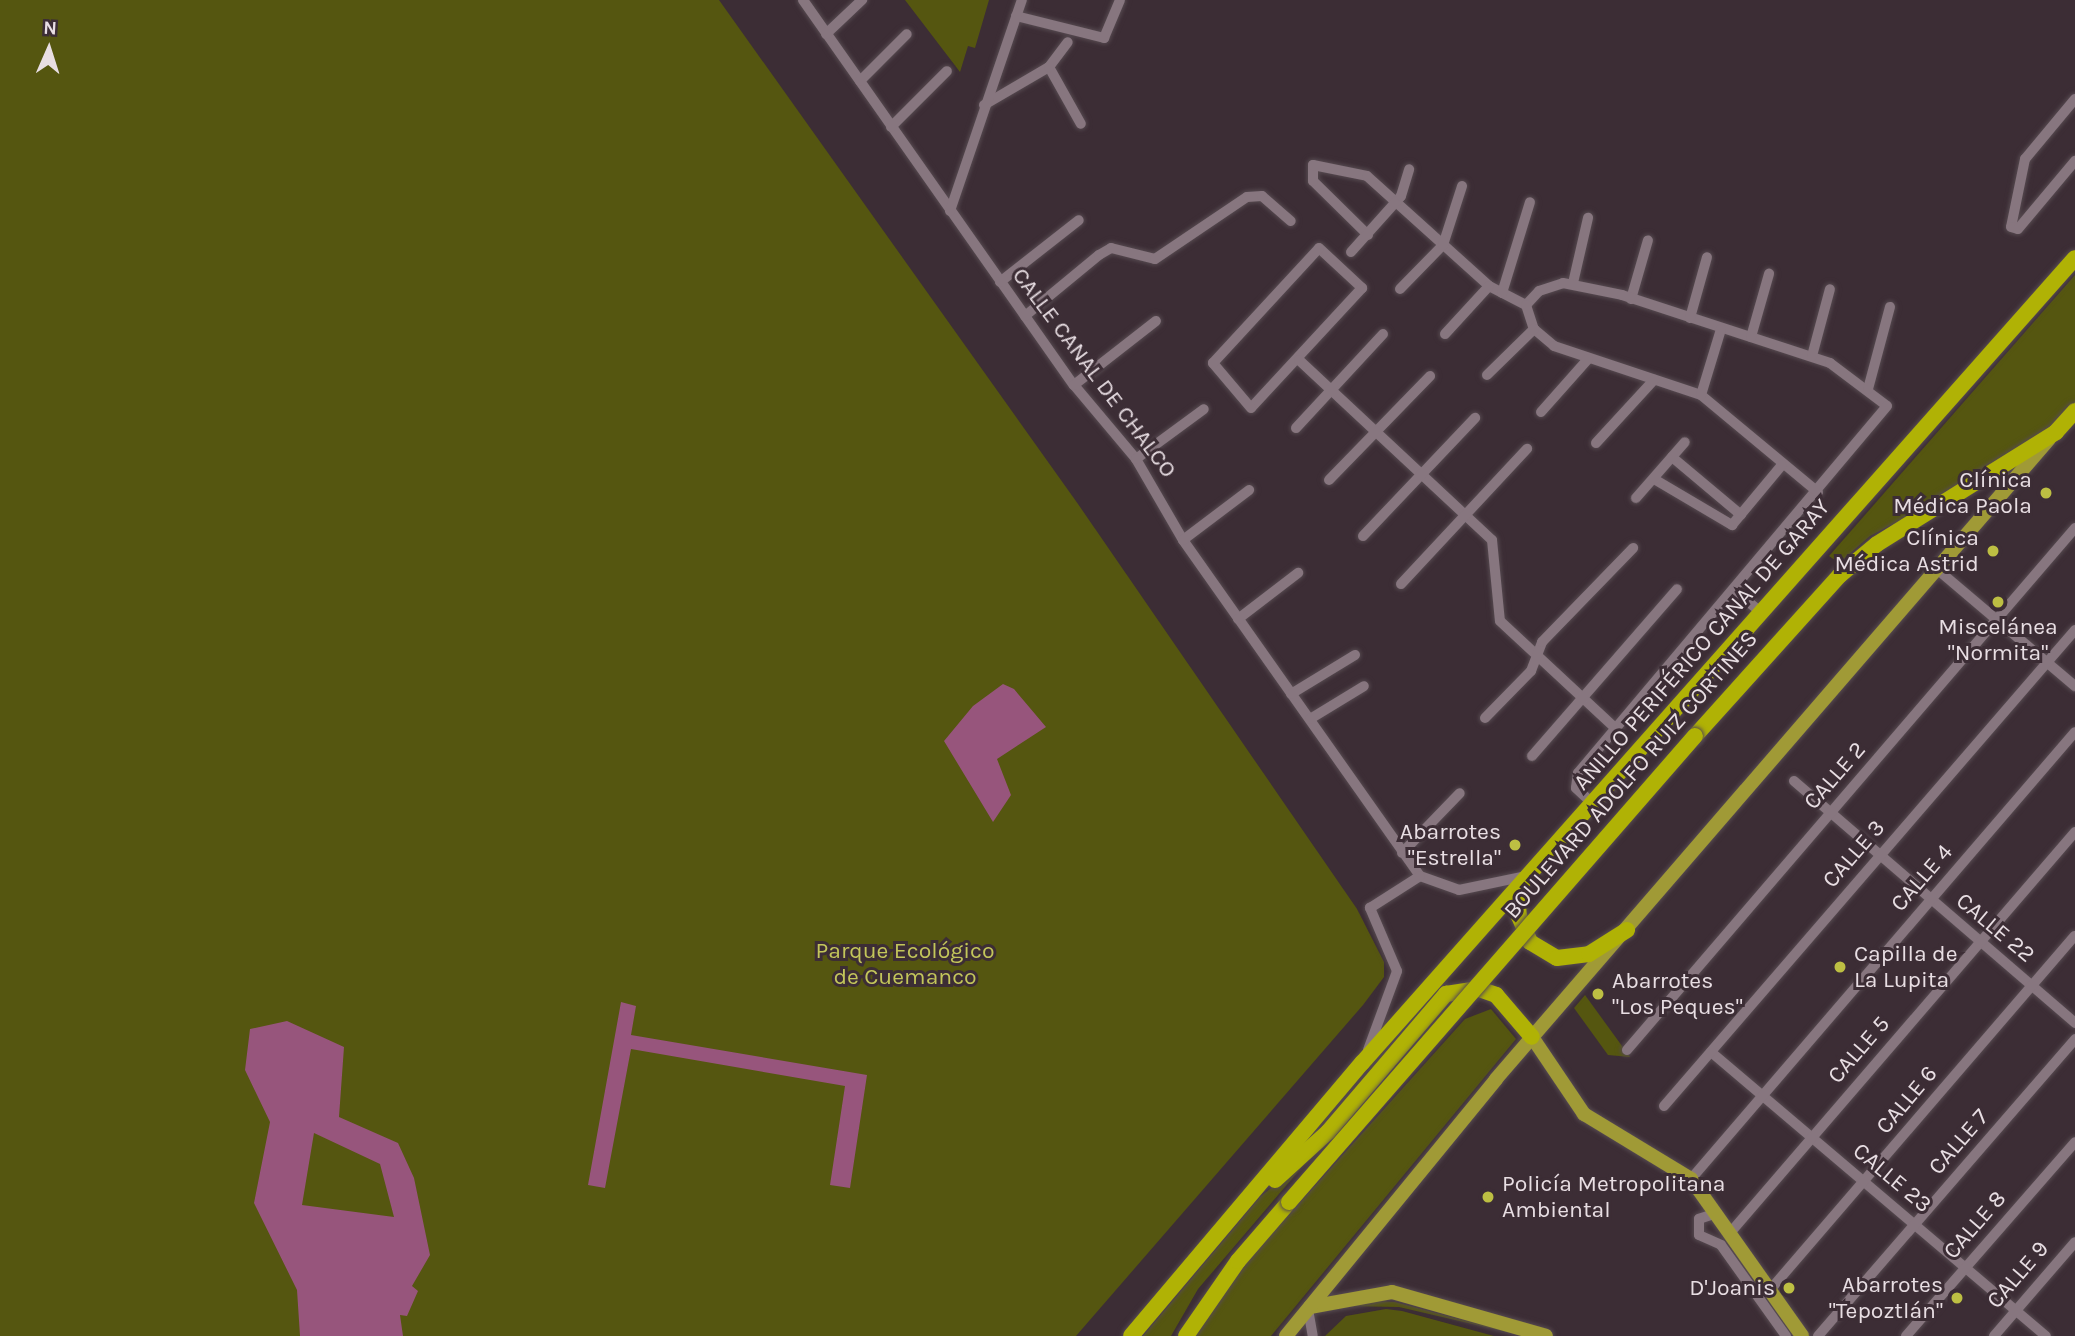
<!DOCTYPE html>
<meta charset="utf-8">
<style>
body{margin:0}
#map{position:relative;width:2075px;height:1336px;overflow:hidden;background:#3c2d35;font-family:Karla,sans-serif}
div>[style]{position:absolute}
.green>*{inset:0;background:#555610}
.water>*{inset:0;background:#97557c}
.roads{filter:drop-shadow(0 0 2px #564a50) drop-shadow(0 0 2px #564a50)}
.minor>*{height:10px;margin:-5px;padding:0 5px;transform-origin:5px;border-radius:5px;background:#87767f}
.major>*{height:14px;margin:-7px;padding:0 7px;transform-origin:7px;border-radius:7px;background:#a09a36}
.highway>*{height:16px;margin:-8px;padding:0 8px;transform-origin:8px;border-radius:8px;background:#b0b205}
.bridges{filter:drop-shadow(0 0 2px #564a50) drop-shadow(0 0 2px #564a50)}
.highway-bridge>*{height:16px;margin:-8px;padding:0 8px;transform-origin:8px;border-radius:8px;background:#b0b205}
.dots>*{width:19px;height:19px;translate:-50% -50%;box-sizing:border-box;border:4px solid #3c2d35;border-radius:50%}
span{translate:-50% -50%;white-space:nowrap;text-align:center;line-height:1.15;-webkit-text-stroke:6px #3c2d35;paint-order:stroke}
.street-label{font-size:23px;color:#e8dee3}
.poi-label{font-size:23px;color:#e8dee3}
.right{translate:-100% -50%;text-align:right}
.left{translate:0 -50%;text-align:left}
.park-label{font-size:23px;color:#c3c65a}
.north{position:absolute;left:14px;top:14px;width:70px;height:70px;-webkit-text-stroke:5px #3c2d35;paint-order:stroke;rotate:3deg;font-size:19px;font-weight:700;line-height:28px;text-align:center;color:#e8dee3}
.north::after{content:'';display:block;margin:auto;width:24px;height:32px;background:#e8dee3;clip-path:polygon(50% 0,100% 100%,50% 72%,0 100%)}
</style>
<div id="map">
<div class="green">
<i style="clip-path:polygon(0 0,719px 0,1078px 504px,1357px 909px,1384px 962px,1384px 977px,1363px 1005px,1076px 1336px,0 1336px)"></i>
<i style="clip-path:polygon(905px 0,989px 0,975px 48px,968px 46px,960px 72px)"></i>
<i style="clip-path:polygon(2075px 275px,2075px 416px,2056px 439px,1870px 536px,1839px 563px,1829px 556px)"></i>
<i style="clip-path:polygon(1585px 995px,1630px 1057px,1608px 1055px,1574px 1008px)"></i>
<i style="clip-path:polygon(1491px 1009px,1516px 1039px,1271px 1336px,1195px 1336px,1240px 1269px,1465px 1019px)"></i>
<i style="clip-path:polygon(1314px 1153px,1198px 1289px,1171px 1336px,1143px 1336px,1260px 1197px)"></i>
<i style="clip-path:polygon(1377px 1301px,1395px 1302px,1524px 1336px,1399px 1307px,1346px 1306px)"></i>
<i style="clip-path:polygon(1386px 1309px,1402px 1311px,1494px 1336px,1325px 1336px,1346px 1316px)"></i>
</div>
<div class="water">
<i style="clip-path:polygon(1003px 684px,1014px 689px,1046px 727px,997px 759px,1011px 795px,993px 822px,944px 741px,973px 706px)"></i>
<i style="clip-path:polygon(621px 1002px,636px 1006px,631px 1035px,867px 1075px,850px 1188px,830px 1185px,845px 1086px,631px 1049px,605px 1188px,588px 1185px)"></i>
<i style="clip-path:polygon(evenodd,287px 1021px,344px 1047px,339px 1117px,398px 1143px,414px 1178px,430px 1255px,412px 1286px,418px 1291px,407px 1316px,400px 1315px,403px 1336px,300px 1336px,297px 1290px,254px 1203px,270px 1122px,245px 1070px,250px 1029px,287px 1021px,314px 1133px,380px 1164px,394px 1217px,302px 1205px,314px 1133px)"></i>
</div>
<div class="roads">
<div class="minor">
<i style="left:803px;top:0;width:471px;rotate:54.9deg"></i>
<i style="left:1074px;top:385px;width:97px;rotate:50deg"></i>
<i style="left:1136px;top:459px;width:94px;rotate:59.9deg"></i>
<i style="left:1183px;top:540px;width:411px;rotate:54.8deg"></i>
<i style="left:1420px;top:876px;width:41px;rotate:19.7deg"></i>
<i style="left:1459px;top:890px;width:68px;rotate:-11.8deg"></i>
<i style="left:1016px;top:16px;width:91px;rotate:14deg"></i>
<i style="left:1104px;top:38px;width:41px;rotate:-67.2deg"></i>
<i style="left:826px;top:34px;width:50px;rotate:-43.4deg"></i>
<i style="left:1049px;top:67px;width:65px;rotate:60.7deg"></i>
<i style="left:860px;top:81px;width:66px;rotate:-45deg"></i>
<i style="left:2075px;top:99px;width:78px;rotate:129.8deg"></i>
<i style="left:2025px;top:159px;width:69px;rotate:101.6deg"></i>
<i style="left:2011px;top:227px;width:7px;rotate:16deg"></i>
<i style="left:2018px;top:229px;width:89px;rotate:-50deg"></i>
<i style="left:984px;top:105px;width:75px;rotate:-30.3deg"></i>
<i style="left:1049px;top:67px;width:31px;rotate:-53deg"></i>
<i style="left:891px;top:127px;width:79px;rotate:-45deg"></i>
<i style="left:950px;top:211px;width:223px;rotate:-71.2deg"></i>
<i style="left:1368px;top:235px;width:77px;rotate:-135.5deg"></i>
<i style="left:1313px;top:181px;width:16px;rotate:-90deg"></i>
<i style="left:1313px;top:165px;width:55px;rotate:11.5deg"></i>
<i style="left:1367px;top:176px;width:164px;rotate:42deg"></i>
<i style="left:1489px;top:286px;width:42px;rotate:27.2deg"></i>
<i style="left:1319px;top:248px;width:59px;rotate:42.9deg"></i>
<i style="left:1362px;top:288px;width:163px;rotate:132.8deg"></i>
<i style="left:1251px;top:408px;width:59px;rotate:-130.2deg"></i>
<i style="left:1213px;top:363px;width:156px;rotate:-47.3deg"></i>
<i style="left:1351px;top:252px;width:75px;rotate:-48.2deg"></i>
<i style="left:1401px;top:196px;width:28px;rotate:-73deg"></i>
<i style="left:1000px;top:282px;width:100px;rotate:-38.1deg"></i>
<i style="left:1573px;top:283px;width:67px;rotate:-77deg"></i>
<i style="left:1400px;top:289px;width:62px;rotate:-45.7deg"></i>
<i style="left:1443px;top:245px;width:62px;rotate:-72.1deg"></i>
<i style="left:1502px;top:293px;width:95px;rotate:-72.9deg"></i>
<i style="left:1631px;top:299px;width:61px;rotate:-73.9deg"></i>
<i style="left:1526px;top:305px;width:19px;rotate:-47deg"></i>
<i style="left:1539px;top:291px;width:25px;rotate:-18deg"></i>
<i style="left:1563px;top:283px;width:60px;rotate:11.5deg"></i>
<i style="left:1622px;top:295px;width:219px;rotate:18.1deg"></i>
<i style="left:1830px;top:363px;width:71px;rotate:37deg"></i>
<i style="left:1887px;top:406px;width:480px;rotate:130.1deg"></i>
<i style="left:1578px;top:773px;width:15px;rotate:98deg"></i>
<i style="left:1576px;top:788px;width:22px;rotate:43deg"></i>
<i style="left:1526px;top:305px;width:25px;rotate:72deg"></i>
<i style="left:1534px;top:329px;width:26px;rotate:40deg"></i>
<i style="left:1554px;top:346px;width:155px;rotate:18.4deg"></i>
<i style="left:1701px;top:395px;width:152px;rotate:39.7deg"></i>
<i style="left:1025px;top:316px;width:96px;rotate:-39.5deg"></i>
<i style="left:1099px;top:255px;width:14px;rotate:-30deg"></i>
<i style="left:1111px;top:248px;width:45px;rotate:14deg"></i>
<i style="left:1155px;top:259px;width:111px;rotate:-34deg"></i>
<i style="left:1247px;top:197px;width:15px;rotate:-4deg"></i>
<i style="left:1262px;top:196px;width:38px;rotate:41deg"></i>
<i style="left:1690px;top:318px;width:63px;rotate:-74.4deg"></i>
<i style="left:1445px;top:334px;width:65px;rotate:-47.5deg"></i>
<i style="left:1751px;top:337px;width:66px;rotate:-74.1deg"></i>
<i style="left:1812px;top:356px;width:69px;rotate:-75deg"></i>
<i style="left:1299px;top:360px;width:264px;rotate:43deg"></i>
<i style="left:1492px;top:540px;width:81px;rotate:84.4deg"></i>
<i style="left:1500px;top:621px;width:157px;rotate:42.9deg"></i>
<i style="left:1487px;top:375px;width:66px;rotate:-44.4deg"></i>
<i style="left:1074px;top:385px;width:104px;rotate:-38deg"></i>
<i style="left:1868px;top:389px;width:85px;rotate:-75deg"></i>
<i style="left:1701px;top:395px;width:69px;rotate:-73.1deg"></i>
<i style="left:1541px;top:412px;width:71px;rotate:-48.4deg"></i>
<i style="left:1296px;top:428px;width:128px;rotate:-47.2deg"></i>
<i style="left:1596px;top:443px;width:86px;rotate:-47.4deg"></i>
<i style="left:1672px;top:457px;width:90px;rotate:40deg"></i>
<i style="left:1136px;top:459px;width:84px;rotate:-36.3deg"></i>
<i style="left:1654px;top:479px;width:91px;rotate:30.5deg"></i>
<i style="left:1732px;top:525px;width:78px;rotate:-50.2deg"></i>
<i style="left:1329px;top:480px;width:145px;rotate:-45.8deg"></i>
<i style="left:1636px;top:498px;width:74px;rotate:-48.8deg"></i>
<i style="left:1363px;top:536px;width:163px;rotate:-46.5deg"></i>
<i style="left:1183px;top:540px;width:83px;rotate:-37.1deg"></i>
<i style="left:1938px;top:570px;width:180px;rotate:40.3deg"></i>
<i style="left:1401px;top:584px;width:185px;rotate:-47deg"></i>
<i style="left:1735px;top:591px;width:33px;rotate:39deg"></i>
<i style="left:1238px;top:619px;width:76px;rotate:-37.5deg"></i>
<i style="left:1291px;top:694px;width:75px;rotate:-31.4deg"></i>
<i style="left:1485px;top:718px;width:66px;rotate:-45.6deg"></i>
<i style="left:1531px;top:671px;width:31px;rotate:-69deg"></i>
<i style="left:1542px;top:642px;width:131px;rotate:-45.9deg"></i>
<i style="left:1310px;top:719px;width:63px;rotate:-31.4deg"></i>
<i style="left:1532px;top:756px;width:221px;rotate:-49deg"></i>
<i style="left:1794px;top:781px;width:371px;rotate:40.7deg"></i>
<i style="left:1402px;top:853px;width:83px;rotate:-46deg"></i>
<i style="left:1368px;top:1050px;width:84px;rotate:-69.8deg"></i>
<i style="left:1397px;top:971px;width:69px;rotate:-113.2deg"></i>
<i style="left:1370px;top:908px;width:59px;rotate:-32.6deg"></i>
<i style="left:1627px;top:1050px;width:688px;rotate:-49.36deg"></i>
<i style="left:1711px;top:1052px;width:439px;rotate:40.3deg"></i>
<i style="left:1664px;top:1106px;width:629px;rotate:-49.19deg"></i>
<i style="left:1691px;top:1179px;width:589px;rotate:-49.34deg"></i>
<i style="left:1717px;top:1213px;width:19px;rotate:162deg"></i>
<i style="left:1699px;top:1219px;width:16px;rotate:90deg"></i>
<i style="left:1699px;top:1235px;width:24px;rotate:24deg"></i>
<i style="left:1721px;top:1245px;width:112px;rotate:54.5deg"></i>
<i style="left:1730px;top:1233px;width:529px;rotate:-49.29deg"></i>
<i style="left:1770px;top:1290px;width:467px;rotate:-49.3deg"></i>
<i style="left:1308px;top:1309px;width:27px;rotate:80deg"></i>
<i style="left:1818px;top:1336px;width:393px;rotate:-49.1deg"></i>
<i style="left:1906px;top:1336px;width:257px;rotate:-48.9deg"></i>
<i style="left:1994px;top:1336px;width:124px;rotate:-49.2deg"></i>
</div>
<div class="major">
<i style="left:1532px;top:1037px;width:93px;rotate:56deg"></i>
<i style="left:1584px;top:1114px;width:125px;rotate:31.3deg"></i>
<i style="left:1691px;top:1179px;width:192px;rotate:54.7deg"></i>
<i style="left:1310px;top:1307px;width:83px;rotate:-10.4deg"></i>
<i style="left:1392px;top:1292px;width:160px;rotate:15.9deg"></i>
<i style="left:1286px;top:1336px;width:332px;rotate:-50.7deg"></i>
<i style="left:1496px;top:1079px;width:846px;rotate:-49.17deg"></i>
</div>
<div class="highway">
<i style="left:1695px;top:736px;width:217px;rotate:-48deg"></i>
<i style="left:1840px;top:575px;width:48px;rotate:-40deg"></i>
<i style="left:1877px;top:544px;width:211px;rotate:-32deg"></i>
<i style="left:2056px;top:432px;width:28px;rotate:-48deg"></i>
<i style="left:1517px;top:889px;width:27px;rotate:86deg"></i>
<i style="left:1519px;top:916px;width:28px;rotate:67deg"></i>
<i style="left:1530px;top:942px;width:31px;rotate:31deg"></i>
<i style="left:1557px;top:958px;width:32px;rotate:-7deg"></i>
<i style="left:1589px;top:954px;width:45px;rotate:-32.3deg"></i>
<i style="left:1275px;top:1180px;width:72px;rotate:-42.2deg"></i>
<i style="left:1328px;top:1132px;width:182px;rotate:-49.5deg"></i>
<i style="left:1446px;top:994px;width:33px;rotate:-9deg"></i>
<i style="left:1479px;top:989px;width:18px;rotate:19deg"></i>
<i style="left:1496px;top:995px;width:55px;rotate:49.4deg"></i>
<i style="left:1131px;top:1336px;width:358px;rotate:-49.8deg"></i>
<i style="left:1362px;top:1063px;width:1075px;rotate:-48.47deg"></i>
<i style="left:1186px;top:1336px;width:91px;rotate:-55.3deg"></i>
<i style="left:1238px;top:1261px;width:78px;rotate:-49.2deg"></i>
</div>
</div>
<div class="bridges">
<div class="highway-bridge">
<i style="left:1289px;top:1202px;width:618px;rotate:-48.94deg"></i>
</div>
</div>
<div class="dots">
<i style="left:2046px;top:493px;background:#bdbf43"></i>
<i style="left:1993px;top:551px;background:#bdbf43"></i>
<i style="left:1998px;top:602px;background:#bdbf43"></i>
<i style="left:1515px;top:845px;background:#bdbf43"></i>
<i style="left:1840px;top:967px;background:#bdbf43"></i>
<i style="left:1598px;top:994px;background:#bdbf43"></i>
<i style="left:1488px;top:1197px;background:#bdbf43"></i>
<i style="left:1789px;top:1288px;background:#bdbf43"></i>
<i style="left:1957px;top:1298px;background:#bdbf43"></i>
</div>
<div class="street-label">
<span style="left:1094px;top:373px;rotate:53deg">CALLE CANAL DE CHALCO</span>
<span style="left:1702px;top:645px;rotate:-49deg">ANILLO PERIFÉRICO CANAL DE GARAY</span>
<span style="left:1631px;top:775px;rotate:-49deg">BOULEVARD ADOLFO RUIZ CORTINES</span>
<span style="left:1835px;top:776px;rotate:-49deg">CALLE 2</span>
<span style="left:1854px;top:854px;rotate:-49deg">CALLE 3</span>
<span style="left:1922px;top:878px;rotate:-49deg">CALLE 4</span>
<span style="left:1995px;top:928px;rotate:40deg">CALLE 22</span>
<span style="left:1859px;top:1050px;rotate:-49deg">CALLE 5</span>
<span style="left:1907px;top:1100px;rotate:-50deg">CALLE 6</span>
<span style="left:1959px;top:1142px;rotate:-49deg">CALLE 7</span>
<span style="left:1892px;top:1178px;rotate:40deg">CALLE 23</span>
<span style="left:1975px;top:1225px;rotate:-49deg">CALLE 8</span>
<span style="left:2018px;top:1275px;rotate:-49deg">CALLE 9</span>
</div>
<div class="poi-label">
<span class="right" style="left:2032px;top:493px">Clínica<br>Médica Paola</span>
<span class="right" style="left:1979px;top:551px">Clínica<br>Médica Astrid</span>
<span style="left:1998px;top:640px">Miscelánea<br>"Normita"</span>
<span class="right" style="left:1501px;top:845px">Abarrotes<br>"Estrella"</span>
<span class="left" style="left:1854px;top:967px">Capilla de<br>La Lupita</span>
<span class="left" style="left:1612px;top:994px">Abarrotes<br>"Los Peques"</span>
<span class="left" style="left:1502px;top:1197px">Policía Metropolitana<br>Ambiental</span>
<span class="right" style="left:1943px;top:1298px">Abarrotes<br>"Tepoztlán"</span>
<span class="right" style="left:1775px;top:1288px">D'Joanis</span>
</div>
<div class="park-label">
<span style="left:905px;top:964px">Parque Ecológico<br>de Cuemanco</span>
</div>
<div class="north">N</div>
</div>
